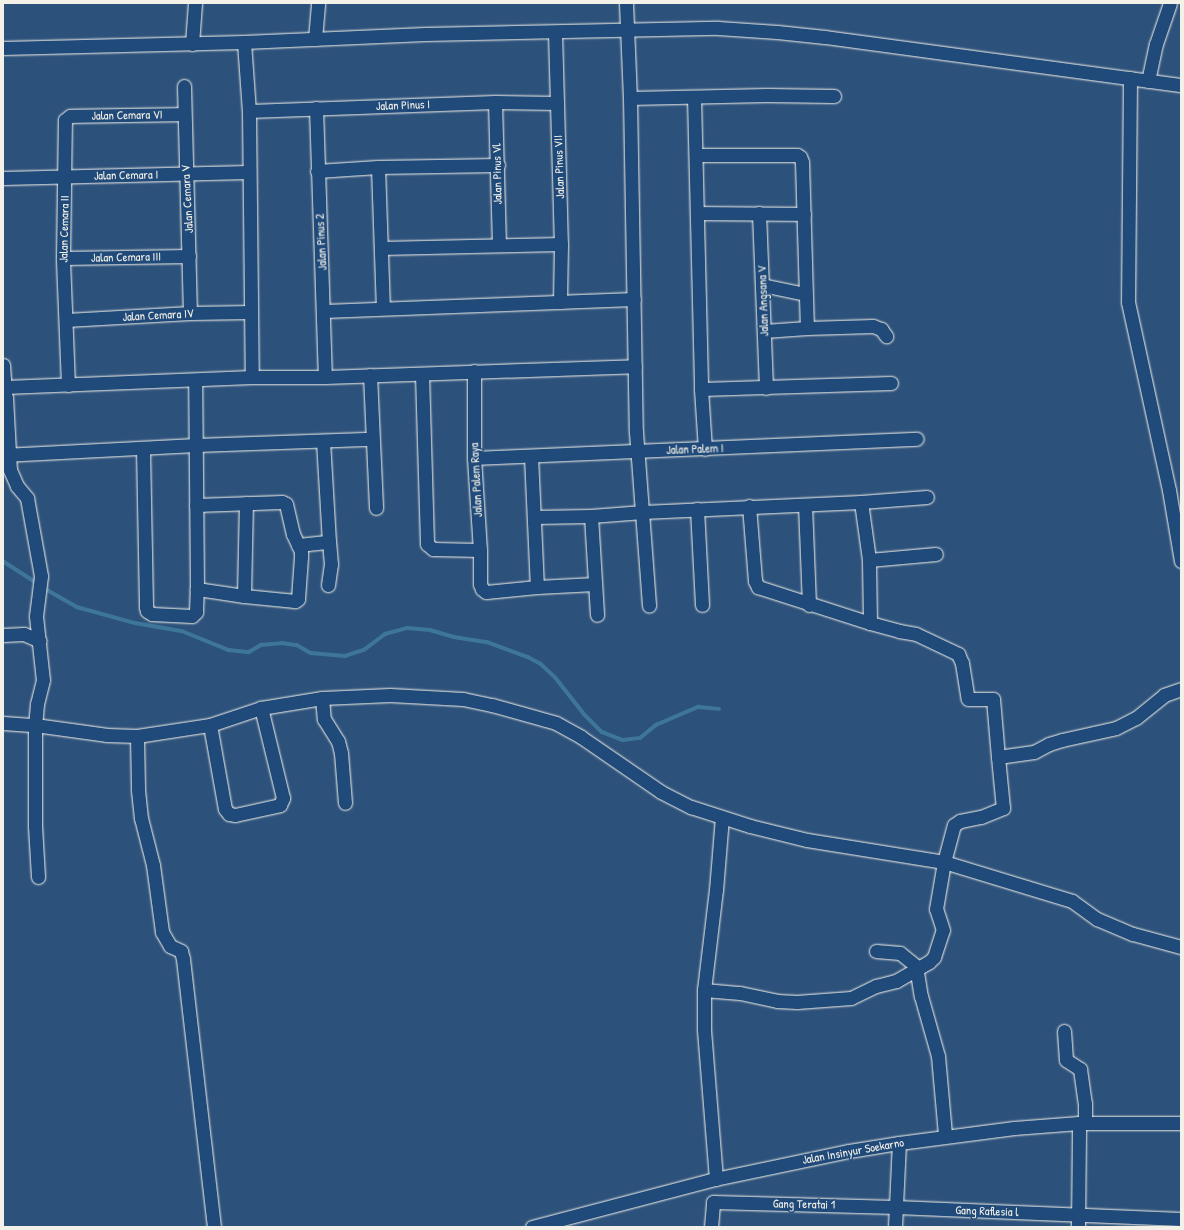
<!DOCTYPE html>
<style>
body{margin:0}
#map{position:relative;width:1184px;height:1230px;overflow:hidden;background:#2c517b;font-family:"Patrick Hand",sans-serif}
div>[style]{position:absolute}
.stream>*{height:3.5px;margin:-1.75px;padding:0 1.75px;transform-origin:1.75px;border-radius:1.75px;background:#3e7699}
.roads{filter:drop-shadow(0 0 1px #f4f1e8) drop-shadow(0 0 1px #f4f1e8)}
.street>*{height:13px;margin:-6.5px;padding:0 6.5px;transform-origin:6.5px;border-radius:6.5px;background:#1f4a7a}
span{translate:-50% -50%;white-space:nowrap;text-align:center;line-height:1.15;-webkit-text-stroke:3px #1f4a7a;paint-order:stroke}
.street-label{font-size:12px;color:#f4f1e8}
.frame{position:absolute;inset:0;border:4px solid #f4f1e8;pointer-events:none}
</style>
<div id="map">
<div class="stream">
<i style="left:3px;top:561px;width:40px;rotate:32.9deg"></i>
<i style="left:42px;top:587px;width:40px;rotate:29.7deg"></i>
<i style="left:77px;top:607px;width:60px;rotate:15.4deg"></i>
<i style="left:135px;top:623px;width:48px;rotate:9.7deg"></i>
<i style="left:182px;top:631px;width:51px;rotate:22deg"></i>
<i style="left:229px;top:650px;width:20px;rotate:6deg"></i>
<i style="left:249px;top:652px;width:14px;rotate:-30deg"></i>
<i style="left:261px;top:645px;width:21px;rotate:-5deg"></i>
<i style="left:282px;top:643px;width:15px;rotate:8deg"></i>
<i style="left:297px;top:645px;width:16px;rotate:30deg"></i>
<i style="left:311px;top:653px;width:34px;rotate:5deg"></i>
<i style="left:345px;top:656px;width:20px;rotate:-18deg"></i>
<i style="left:364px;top:650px;width:26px;rotate:-37deg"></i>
<i style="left:385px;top:634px;width:23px;rotate:-15deg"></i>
<i style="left:407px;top:628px;width:23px;rotate:5deg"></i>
<i style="left:430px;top:630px;width:25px;rotate:16deg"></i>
<i style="left:454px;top:637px;width:33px;rotate:9deg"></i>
<i style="left:487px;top:642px;width:44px;rotate:20.1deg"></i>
<i style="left:528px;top:657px;width:15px;rotate:28deg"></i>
<i style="left:541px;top:664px;width:21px;rotate:43deg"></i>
<i style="left:556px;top:678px;width:47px;rotate:51.9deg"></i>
<i style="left:585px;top:715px;width:24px;rotate:45deg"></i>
<i style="left:602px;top:732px;width:22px;rotate:21deg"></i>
<i style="left:623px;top:740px;width:17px;rotate:-7deg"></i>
<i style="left:640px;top:738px;width:21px;rotate:-39deg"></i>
<i style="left:656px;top:725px;width:46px;rotate:-23.2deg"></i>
<i style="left:698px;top:707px;width:21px;rotate:5deg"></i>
</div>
<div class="roads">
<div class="street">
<i style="left:626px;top:3px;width:95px;rotate:87.6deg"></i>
<i style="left:630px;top:98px;width:334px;rotate:89deg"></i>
<i style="left:636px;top:432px;width:174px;rotate:85.7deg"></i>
<i style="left:555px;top:32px;width:212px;rotate:88.4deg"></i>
<i style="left:561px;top:244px;width:58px;rotate:91deg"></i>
<i style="left:315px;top:39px;width:36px;rotate:-85deg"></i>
<i style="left:244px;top:42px;width:69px;rotate:85.9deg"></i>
<i style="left:249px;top:111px;width:266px;rotate:89.4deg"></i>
<i style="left:192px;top:44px;width:41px;rotate:-85.8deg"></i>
<i style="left:3px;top:48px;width:241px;rotate:-1.4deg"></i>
<i style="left:244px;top:42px;width:181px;rotate:-2.5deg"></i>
<i style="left:425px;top:34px;width:293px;rotate:-1.2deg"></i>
<i style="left:718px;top:28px;width:59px;rotate:3.9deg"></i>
<i style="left:777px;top:32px;width:48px;rotate:5.9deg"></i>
<i style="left:825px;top:37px;width:359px;rotate:7.7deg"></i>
<i style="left:1130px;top:78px;width:224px;rotate:90.5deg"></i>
<i style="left:1128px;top:302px;width:192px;rotate:77.7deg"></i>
<i style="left:1169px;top:490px;width:72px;rotate:80.4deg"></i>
<i style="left:1148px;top:81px;width:38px;rotate:-78deg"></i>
<i style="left:1156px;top:44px;width:43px;rotate:-71.1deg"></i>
<i style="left:184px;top:86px;width:227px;rotate:88.5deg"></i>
<i style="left:694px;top:97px;width:292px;rotate:88.6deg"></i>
<i style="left:701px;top:389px;width:60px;rotate:86.2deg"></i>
<i style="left:630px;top:98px;width:137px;rotate:-1.3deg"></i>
<i style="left:767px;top:95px;width:67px;rotate:0.9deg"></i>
<i style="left:495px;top:102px;width:143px;rotate:88.4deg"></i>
<i style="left:316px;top:108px;width:269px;rotate:88.1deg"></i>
<i style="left:249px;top:111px;width:246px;rotate:-2.1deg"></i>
<i style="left:495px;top:102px;width:62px;rotate:0.9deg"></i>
<i style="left:696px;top:155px;width:101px"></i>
<i style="left:797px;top:155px;width:4px;rotate:34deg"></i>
<i style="left:800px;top:157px;width:5px;rotate:68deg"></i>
<i style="left:802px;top:162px;width:166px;rotate:88.3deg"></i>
<i style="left:807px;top:328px;width:43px;rotate:176deg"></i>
<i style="left:378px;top:167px;width:141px;rotate:88deg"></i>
<i style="left:317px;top:171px;width:61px;rotate:-3.8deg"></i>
<i style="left:378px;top:167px;width:120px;rotate:-1deg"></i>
<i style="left:3px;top:178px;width:245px;rotate:-1.4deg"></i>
<i style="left:698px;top:213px;width:106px;rotate:0.5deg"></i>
<i style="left:759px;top:213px;width:175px;rotate:87.7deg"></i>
<i style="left:381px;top:248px;width:180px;rotate:-1.3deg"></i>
<i style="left:63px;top:258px;width:126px;rotate:-0.9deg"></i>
<i style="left:762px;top:285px;width:44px;rotate:11.8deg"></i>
<i style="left:324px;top:311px;width:310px;rotate:-2.2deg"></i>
<i style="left:66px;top:320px;width:124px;rotate:-3.2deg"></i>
<i style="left:190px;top:313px;width:61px;rotate:-0.9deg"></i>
<i style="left:807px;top:328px;width:66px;rotate:-1.7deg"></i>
<i style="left:873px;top:326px;width:9px;rotate:21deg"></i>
<i style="left:881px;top:329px;width:9px;rotate:54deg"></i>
<i style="left:3px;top:365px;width:31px;rotate:86deg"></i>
<i style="left:474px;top:371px;width:87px;rotate:90deg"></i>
<i style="left:474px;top:458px;width:92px;rotate:86.3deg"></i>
<i style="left:480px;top:550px;width:34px;rotate:90deg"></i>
<i style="left:480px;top:584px;width:5px;rotate:68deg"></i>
<i style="left:482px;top:589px;width:5px;rotate:37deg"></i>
<i style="left:486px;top:592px;width:51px;rotate:-5.6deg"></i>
<i style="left:537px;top:587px;width:58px;rotate:-3deg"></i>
<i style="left:422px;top:374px;width:170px;rotate:88.3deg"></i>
<i style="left:427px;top:544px;width:8px;rotate:40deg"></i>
<i style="left:433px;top:549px;width:47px;rotate:1.2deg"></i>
<i style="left:370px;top:375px;width:133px;rotate:87.4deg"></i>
<i style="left:68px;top:385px;width:127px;rotate:-92.3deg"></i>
<i style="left:63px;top:258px;width:138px;rotate:-89.2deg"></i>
<i style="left:65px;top:120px;width:6px;rotate:-39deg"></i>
<i style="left:70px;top:116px;width:114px;rotate:-1deg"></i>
<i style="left:5px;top:387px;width:247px;rotate:-2.3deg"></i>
<i style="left:252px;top:377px;width:73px"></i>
<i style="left:325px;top:377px;width:310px;rotate:-2deg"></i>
<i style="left:701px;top:389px;width:190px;rotate:-1.8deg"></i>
<i style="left:6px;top:397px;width:73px;rotate:86.9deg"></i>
<i style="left:10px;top:470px;width:17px;rotate:66deg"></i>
<i style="left:17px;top:486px;width:16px;rotate:50deg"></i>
<i style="left:27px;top:498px;width:79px;rotate:79.8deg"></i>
<i style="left:41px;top:576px;width:40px;rotate:97.1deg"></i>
<i style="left:36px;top:616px;width:64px;rotate:83.8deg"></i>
<i style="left:43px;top:680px;width:25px;rotate:104deg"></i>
<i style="left:37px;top:704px;width:21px;rotate:95deg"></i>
<i style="left:35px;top:725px;width:101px;rotate:90deg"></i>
<i style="left:35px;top:826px;width:51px;rotate:86.6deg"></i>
<i style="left:143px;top:449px;width:158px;rotate:88.9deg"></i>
<i style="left:146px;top:607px;width:4px;rotate:76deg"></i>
<i style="left:147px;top:611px;width:6px;rotate:31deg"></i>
<i style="left:152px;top:614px;width:40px;rotate:2.9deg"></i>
<i style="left:192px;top:616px;width:6px;rotate:-45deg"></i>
<i style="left:196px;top:612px;width:23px;rotate:-88deg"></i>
<i style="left:197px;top:589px;width:209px;rotate:-90.5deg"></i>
<i style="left:3px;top:455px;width:193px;rotate:-3deg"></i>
<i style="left:196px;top:445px;width:176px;rotate:-2deg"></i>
<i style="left:531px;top:456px;width:131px;rotate:87.4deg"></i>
<i style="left:474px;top:458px;width:443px;rotate:-2.5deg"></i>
<i style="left:861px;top:502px;width:59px;rotate:82.1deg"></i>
<i style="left:869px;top:560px;width:63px;rotate:89.1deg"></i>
<i style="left:196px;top:505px;width:86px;rotate:-2deg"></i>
<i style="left:282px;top:502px;width:4px;rotate:27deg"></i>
<i style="left:286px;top:504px;width:31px;rotate:77deg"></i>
<i style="left:293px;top:534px;width:19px;rotate:65deg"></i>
<i style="left:301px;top:551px;width:6px;rotate:90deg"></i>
<i style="left:301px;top:557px;width:42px;rotate:94.1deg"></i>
<i style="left:298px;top:599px;width:4px;rotate:146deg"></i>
<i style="left:295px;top:601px;width:51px;rotate:-174.4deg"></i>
<i style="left:244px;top:596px;width:48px;rotate:-171.5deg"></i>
<i style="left:805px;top:505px;width:100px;rotate:87.7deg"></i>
<i style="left:749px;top:506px;width:75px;rotate:85.4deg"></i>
<i style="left:755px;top:581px;width:7px;rotate:63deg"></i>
<i style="left:758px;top:587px;width:118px;rotate:17.8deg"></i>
<i style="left:870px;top:623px;width:30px;rotate:15deg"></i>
<i style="left:899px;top:631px;width:17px;rotate:10deg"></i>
<i style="left:916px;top:634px;width:47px;rotate:25.5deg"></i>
<i style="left:958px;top:654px;width:10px;rotate:66deg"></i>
<i style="left:962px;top:663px;width:36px;rotate:81deg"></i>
<i style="left:968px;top:699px;width:25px"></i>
<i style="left:993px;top:699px;width:58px;rotate:85.1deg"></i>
<i style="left:998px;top:757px;width:36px;rotate:-8deg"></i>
<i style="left:1034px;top:752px;width:17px;rotate:-28deg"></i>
<i style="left:1049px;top:744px;width:14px;rotate:-17deg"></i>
<i style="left:1062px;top:740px;width:55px;rotate:-12.5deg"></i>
<i style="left:1116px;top:728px;width:22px;rotate:-27deg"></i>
<i style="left:1136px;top:718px;width:36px;rotate:-39deg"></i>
<i style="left:1164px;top:695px;width:18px;rotate:-19deg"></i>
<i style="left:697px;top:509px;width:96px;rotate:87deg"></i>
<i style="left:591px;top:516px;width:99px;rotate:86.5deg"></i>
<i style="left:534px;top:517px;width:57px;rotate:-1deg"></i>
<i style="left:591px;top:516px;width:52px;rotate:-4.4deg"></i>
<i style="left:643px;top:512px;width:218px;rotate:-2.6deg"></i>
<i style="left:861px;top:502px;width:66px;rotate:-4.3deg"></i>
<i style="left:298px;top:545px;width:31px;rotate:-6deg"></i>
<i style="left:329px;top:542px;width:100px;rotate:-93.4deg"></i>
<i style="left:869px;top:560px;width:67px;rotate:-5.1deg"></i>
<i style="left:328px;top:585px;width:21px;rotate:-82deg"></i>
<i style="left:331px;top:564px;width:22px;rotate:-95deg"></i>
<i style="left:244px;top:596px;width:93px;rotate:-88.8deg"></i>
<i style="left:3px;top:635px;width:21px;rotate:-3deg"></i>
<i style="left:24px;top:634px;width:17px;rotate:24deg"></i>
<i style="left:322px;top:698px;width:21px;rotate:85deg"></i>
<i style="left:324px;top:719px;width:26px;rotate:58deg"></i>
<i style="left:338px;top:741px;width:12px;rotate:76deg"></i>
<i style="left:341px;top:753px;width:50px;rotate:85.4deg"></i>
<i style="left:3px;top:723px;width:32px;rotate:4deg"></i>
<i style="left:35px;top:725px;width:73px;rotate:7.9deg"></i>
<i style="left:107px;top:735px;width:30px;rotate:2deg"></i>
<i style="left:137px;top:736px;width:74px;rotate:-8.6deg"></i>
<i style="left:210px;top:725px;width:54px;rotate:-18.4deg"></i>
<i style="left:261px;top:708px;width:62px;rotate:-9.3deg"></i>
<i style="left:322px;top:698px;width:68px;rotate:-2.5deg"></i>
<i style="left:390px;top:695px;width:73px;rotate:3.1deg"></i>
<i style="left:463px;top:699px;width:30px;rotate:12deg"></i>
<i style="left:492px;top:705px;width:66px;rotate:15.7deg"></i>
<i style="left:556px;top:723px;width:29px;rotate:29deg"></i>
<i style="left:581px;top:737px;width:97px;rotate:34.5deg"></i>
<i style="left:661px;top:792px;width:34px;rotate:27deg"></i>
<i style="left:691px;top:807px;width:62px;rotate:17.9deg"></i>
<i style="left:750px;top:826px;width:59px;rotate:13.8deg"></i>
<i style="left:807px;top:840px;width:139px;rotate:9.1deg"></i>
<i style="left:944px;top:862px;width:134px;rotate:16.9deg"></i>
<i style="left:1072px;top:901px;width:31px;rotate:36deg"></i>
<i style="left:1097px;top:919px;width:39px;rotate:23deg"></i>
<i style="left:1133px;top:934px;width:50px;rotate:15.2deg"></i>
<i style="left:210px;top:725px;width:85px;rotate:79.9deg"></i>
<i style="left:225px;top:809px;width:6px;rotate:51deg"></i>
<i style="left:229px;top:814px;width:6px;rotate:9deg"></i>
<i style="left:235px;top:815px;width:46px;rotate:-12.5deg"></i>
<i style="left:280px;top:805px;width:8px;rotate:-67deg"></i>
<i style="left:283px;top:798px;width:93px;rotate:-103.7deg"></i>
<i style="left:137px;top:736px;width:54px;rotate:88.9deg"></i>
<i style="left:138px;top:790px;width:28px;rotate:84deg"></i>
<i style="left:141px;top:818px;width:49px;rotate:75.7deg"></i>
<i style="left:153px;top:865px;width:68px;rotate:82.3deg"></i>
<i style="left:162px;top:932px;width:16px;rotate:60deg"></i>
<i style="left:170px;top:946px;width:12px;rotate:24deg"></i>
<i style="left:181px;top:951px;width:8px;rotate:76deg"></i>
<i style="left:183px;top:959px;width:270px;rotate:83.4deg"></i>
<i style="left:876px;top:951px;width:24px;rotate:5deg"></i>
<i style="left:900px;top:953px;width:21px;rotate:39deg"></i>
<i style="left:916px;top:966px;width:30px;rotate:81deg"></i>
<i style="left:921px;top:996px;width:62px;rotate:74.2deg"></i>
<i style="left:938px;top:1056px;width:79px;rotate:84.9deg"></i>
<i style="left:704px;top:990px;width:36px;rotate:5deg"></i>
<i style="left:740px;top:993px;width:38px;rotate:12deg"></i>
<i style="left:777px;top:1001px;width:20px;rotate:3deg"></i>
<i style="left:797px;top:1002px;width:54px;rotate:-4.2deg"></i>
<i style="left:851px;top:998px;width:28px;rotate:-26deg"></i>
<i style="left:876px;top:986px;width:21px;rotate:-14deg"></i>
<i style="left:896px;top:981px;width:38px;rotate:-30deg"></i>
<i style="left:929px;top:962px;width:7px;rotate:-45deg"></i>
<i style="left:934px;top:957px;width:28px;rotate:-72deg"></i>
<i style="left:943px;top:930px;width:22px;rotate:-108deg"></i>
<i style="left:936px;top:909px;width:48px;rotate:-80.3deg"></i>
<i style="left:944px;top:862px;width:38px;rotate:-75deg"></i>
<i style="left:954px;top:825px;width:7px;rotate:-34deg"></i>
<i style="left:960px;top:821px;width:21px;rotate:-11deg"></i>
<i style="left:981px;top:817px;width:24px;rotate:-22deg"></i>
<i style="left:1003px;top:808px;width:51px;rotate:-95.6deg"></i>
<i style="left:1064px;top:1031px;width:29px;rotate:86deg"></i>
<i style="left:1066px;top:1060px;width:17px;rotate:33deg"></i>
<i style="left:1080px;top:1069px;width:34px;rotate:82deg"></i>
<i style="left:1085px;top:1103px;width:20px;rotate:90deg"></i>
<i style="left:716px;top:1179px;width:150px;rotate:-94.6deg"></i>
<i style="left:704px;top:1029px;width:39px;rotate:-90deg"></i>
<i style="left:704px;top:990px;width:101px;rotate:-83.2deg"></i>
<i style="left:716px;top:890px;width:73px;rotate:-85.3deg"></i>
<i style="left:532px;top:1227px;width:189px;rotate:-14.7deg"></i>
<i style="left:715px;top:1179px;width:137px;rotate:-11.8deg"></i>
<i style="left:849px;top:1151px;width:51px;rotate:-9.1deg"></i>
<i style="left:899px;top:1143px;width:116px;rotate:-7.4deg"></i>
<i style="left:1014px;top:1128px;width:65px;rotate:-4.4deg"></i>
<i style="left:1079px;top:1123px;width:102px"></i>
<i style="left:711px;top:1227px;width:25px;rotate:-85deg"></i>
<i style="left:713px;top:1202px;width:183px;rotate:1.6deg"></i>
<i style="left:896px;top:1207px;width:285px;rotate:2.4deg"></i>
<i style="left:895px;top:1227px;width:84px;rotate:-87.3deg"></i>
<i style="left:1078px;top:1227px;width:104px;rotate:-89.4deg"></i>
</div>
</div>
<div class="street-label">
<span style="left:403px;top:105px;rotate:-2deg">Jalan Pinus I</span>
<span style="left:127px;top:115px;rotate:-1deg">Jalan Cemara VI</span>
<span style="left:559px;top:167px;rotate:-92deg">Jalan Pinus VII</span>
<span style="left:497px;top:174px;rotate:-91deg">Jalan Pinus Vl</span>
<span style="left:126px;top:175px;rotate:-1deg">Jalan Cemara I</span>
<span style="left:187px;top:199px;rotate:-93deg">Jalan Cemara V</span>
<span style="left:64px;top:229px;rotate:-89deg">Jalan Cemara II</span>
<span style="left:321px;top:242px;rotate:-93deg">Jalan Pinus 2</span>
<span style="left:126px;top:257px;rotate:-1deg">Jalan Cemara III</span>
<span style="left:763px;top:301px;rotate:-92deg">Jalan Angsana V</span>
<span style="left:158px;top:315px;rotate:-3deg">Jalan Cemara IV</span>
<span style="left:695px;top:449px;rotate:-2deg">Jalan Palem I</span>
<span style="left:476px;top:480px;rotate:-93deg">Jalan Palem Raya</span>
<span style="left:853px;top:1151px;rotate:-10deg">Jalan Insinyur Soekarno</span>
<span style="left:804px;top:1204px;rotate:1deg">Gang Teratai 1</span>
<span style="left:987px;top:1211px;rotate:2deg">Gang Raflesia l</span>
</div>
<div class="frame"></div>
</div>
